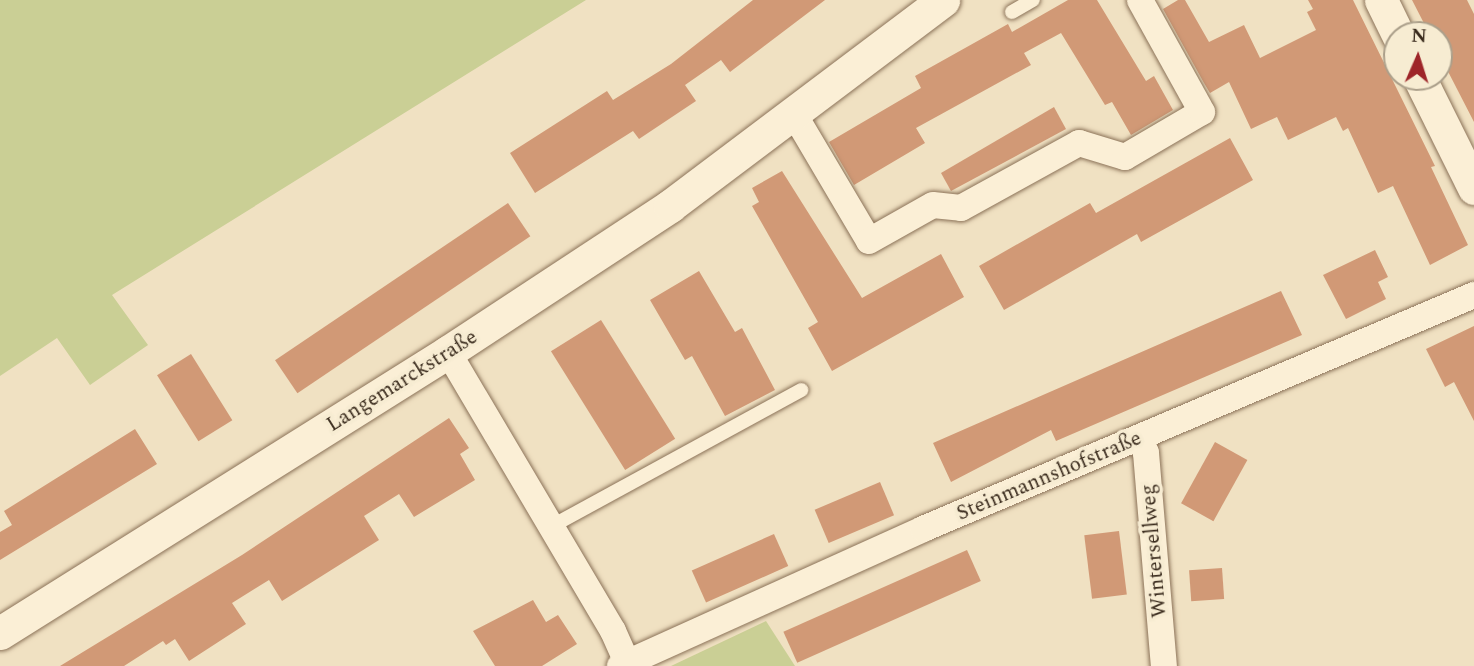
<!DOCTYPE html>
<meta charset="utf-8">
<style>
body{margin:0}
#map{position:relative;width:1474px;height:666px;overflow:hidden;background:#f0e1c2;font-family:Spectral,serif}
div>[style]{position:absolute}
.green>*{inset:0;background:#cacf95}
.building>*{inset:0;background:#d19976;transform-origin:0 0}
.roads{filter:drop-shadow(0 0 2px #8b7258) drop-shadow(0 0 2px #8b7258)}
.service>*{height:14px;margin:-7px;padding:0 7px;transform-origin:7px;border-radius:7px;background:#fbefd6}
.minor>*{height:26px;margin:-13px;padding:0 13px;transform-origin:13px;border-radius:13px;background:#fbefd6}
.tertiary>*{height:33px;margin:-16.5px;padding:0 16.5px;transform-origin:16.5px;border-radius:16.5px;background:#fbefd6}
span{translate:-50% -50%;white-space:nowrap;text-align:center;line-height:1.15;-webkit-text-stroke:7px #f7ecd2;paint-order:stroke}
.street-label{font-size:21px;color:#3a2b1d}
.north{position:absolute;left:1383px;top:21px;width:70px;height:70px;box-sizing:border-box;background:#f7ecd2;border:2px solid #ab9f8a;border-radius:50%;rotate:3deg;font-size:19px;font-weight:700;line-height:28px;text-align:center;color:#3a2b1d}
.north::after{content:'';display:block;margin:auto;width:24px;height:32px;background:#9e2529;clip-path:polygon(50% 0,100% 100%,50% 72%,0 100%)}
</style>
<div id="map">
<div class="green">
<i style="clip-path:polygon(0 0,586px 0,112px 295px,148px 345px,90px 385px,57px 338px,0 376px)"></i>
<i style="clip-path:polygon(766px 621px,795px 666px,671px 666px)"></i>
</div>
<div class="building">
<i style="clip-path:polygon(753px 0,825px 0,730px 72px,721px 60px,685px 85px,696px 101px,639px 139px,633px 131px,535px 193px,510px 153px,607px 91px,613px 100px,671px 64px)"></i>
<i style="clip-path:polygon(1068px 0,1097px 0,1146px 81px,1154px 76px,1173px 110px,1131px 135px,1112px 102px,1105px 105px,1061px 33px,1024px 53px,1031px 65px,916px 128px,925px 143px,854px 185px,829px 142px,921px 88px,915px 76px,1008px 24px,1012px 32px)"></i>
<i style="clip-path:polygon(1178px 0,1185px 0,1209px 42px,1244px 25px,1260px 58px,1316px 30px,1307px 12px,1313px 9px,1308px 0,1353px 0,1435px 166px,1431px 167px,1468px 245px,1430px 265px,1393px 186px,1378px 193px,1348px 128px,1343px 131px,1336px 117px,1288px 140px,1277px 117px,1251px 129px,1229px 82px,1210px 93px,1204px 83px,1163px 9px)"></i>
<i style="clip-path:polygon(1412px 0,1467px 0,1474px 14px,1474px 122px,1439px 54px,1439px 35px,1430px 35px)"></i>
<i style="clip-path:polygon(1054px 107px,1066px 129px,951px 191px,941px 173px)"></i>
<i style="clip-path:polygon(1230px 138px,1253px 180px,1141px 242px,1137px 234px,1004px 310px,979px 266px,1090px 203px,1096px 213px)"></i>
<i style="clip-path:polygon(782px 171px,862px 298px,941px 254px,964px 297px,832px 371px,808px 328px,818px 322px,752px 206px,759px 202px,752px 188px)"></i>
<i style="left:508px;top:203px;width:40px;height:281px;rotate:56deg"></i>
<i style="clip-path:polygon(1375px 250px,1388px 277px,1378px 282px,1386px 299px,1346px 319px,1323px 275px)"></i>
<i style="clip-path:polygon(699px 271px,735px 332px,742px 328px,775px 390px,725px 416px,692px 356px,685px 360px,650px 300px)"></i>
<i style="clip-path:polygon(1281px 291px,1302px 335px,1056px 441px,1051px 430px,951px 482px,933px 443px)"></i>
<i style="left:601px;top:320px;width:140px;height:59px;rotate:58deg"></i>
<i style="clip-path:polygon(1474px 326px,1474px 421px,1454px 382px,1445px 387px,1426px 349px)"></i>
<i style="left:191px;top:354px;width:78px;height:40px;rotate:58deg"></i>
<i style="clip-path:polygon(449px 418px,469px 448px,460px 454px,475px 480px,414px 517px,399px 494px,364px 516px,379px 540px,282px 601px,269px 580px,232px 603px,246px 624px,189px 661px,175px 639px,166px 645px,163px 641px,124px 666px,60px 666px,242px 555px)"></i>
<i style="clip-path:polygon(135px 429px,157px 464px,0 560px,0 532px,12px 525px,4px 511px)"></i>
<i style="left:1215px;top:442px;width:37px;height:70px;rotate:29deg"></i>
<i style="left:880px;top:482px;width:36px;height:71px;rotate:67deg"></i>
<i style="left:1119px;top:531px;width:64px;height:35px;rotate:83deg"></i>
<i style="left:774px;top:534px;width:35px;height:90px;rotate:66deg"></i>
<i style="left:967px;top:550px;width:34px;height:201px;rotate:66deg"></i>
<i style="left:1222px;top:568px;width:31px;height:33px;rotate:86deg"></i>
<i style="clip-path:polygon(533px 600px,546px 622px,558px 615px,577px 644px,542px 666px,495px 666px,473px 631px)"></i>
</div>
<div class="roads">
<div class="service">
<i style="left:1012px;top:12px;width:24px;rotate:-30deg"></i>
<i style="left:552px;top:526px;width:284px;rotate:-28.6deg"></i>
</div>
<div class="minor">
<i style="left:794px;top:114px;width:147px;rotate:59.4deg"></i>
<i style="left:869px;top:241px;width:73px;rotate:-29.4deg"></i>
<i style="left:933px;top:205px;width:28px;rotate:6deg"></i>
<i style="left:961px;top:208px;width:135px;rotate:-28.8deg"></i>
<i style="left:1079px;top:143px;width:48px;rotate:16.9deg"></i>
<i style="left:1125px;top:157px;width:89px;rotate:-30.3deg"></i>
<i style="left:1202px;top:112px;width:128px;rotate:-119deg"></i>
<i style="left:448px;top:352px;width:324px;rotate:59.4deg"></i>
<i style="left:613px;top:631px;width:35px;rotate:66deg"></i>
<i style="left:1140px;top:438px;width:16px;rotate:68deg"></i>
<i style="left:1146px;top:453px;width:214px;rotate:85.2deg"></i>
<i style="left:620px;top:666px;width:333px;rotate:-24.3deg"></i>
<i style="left:923px;top:529px;width:599px;rotate:-23.01deg"></i>
</div>
<div class="tertiary">
<i style="left:1381px;top:0;width:39px;rotate:64deg"></i>
<i style="left:1419px;top:77px;width:124px;rotate:63.6deg"></i>
<i style="left:0;top:633px;width:529px;rotate:-32.1deg"></i>
<i style="left:448px;top:352px;width:266px;rotate:-33.3deg"></i>
<i style="left:670px;top:206px;width:342px;rotate:-37deg"></i>
</div>
</div>
<div class="street-label">
<span style="left:402px;top:381px;rotate:-32deg">Langemarckstraße</span>
<span style="left:1049px;top:476px;rotate:-23deg">Steinmannshofstraße</span>
<span style="left:1154px;top:551px;rotate:-95deg">Wintersellweg</span>
</div>
<div class="north">N</div>
</div>
